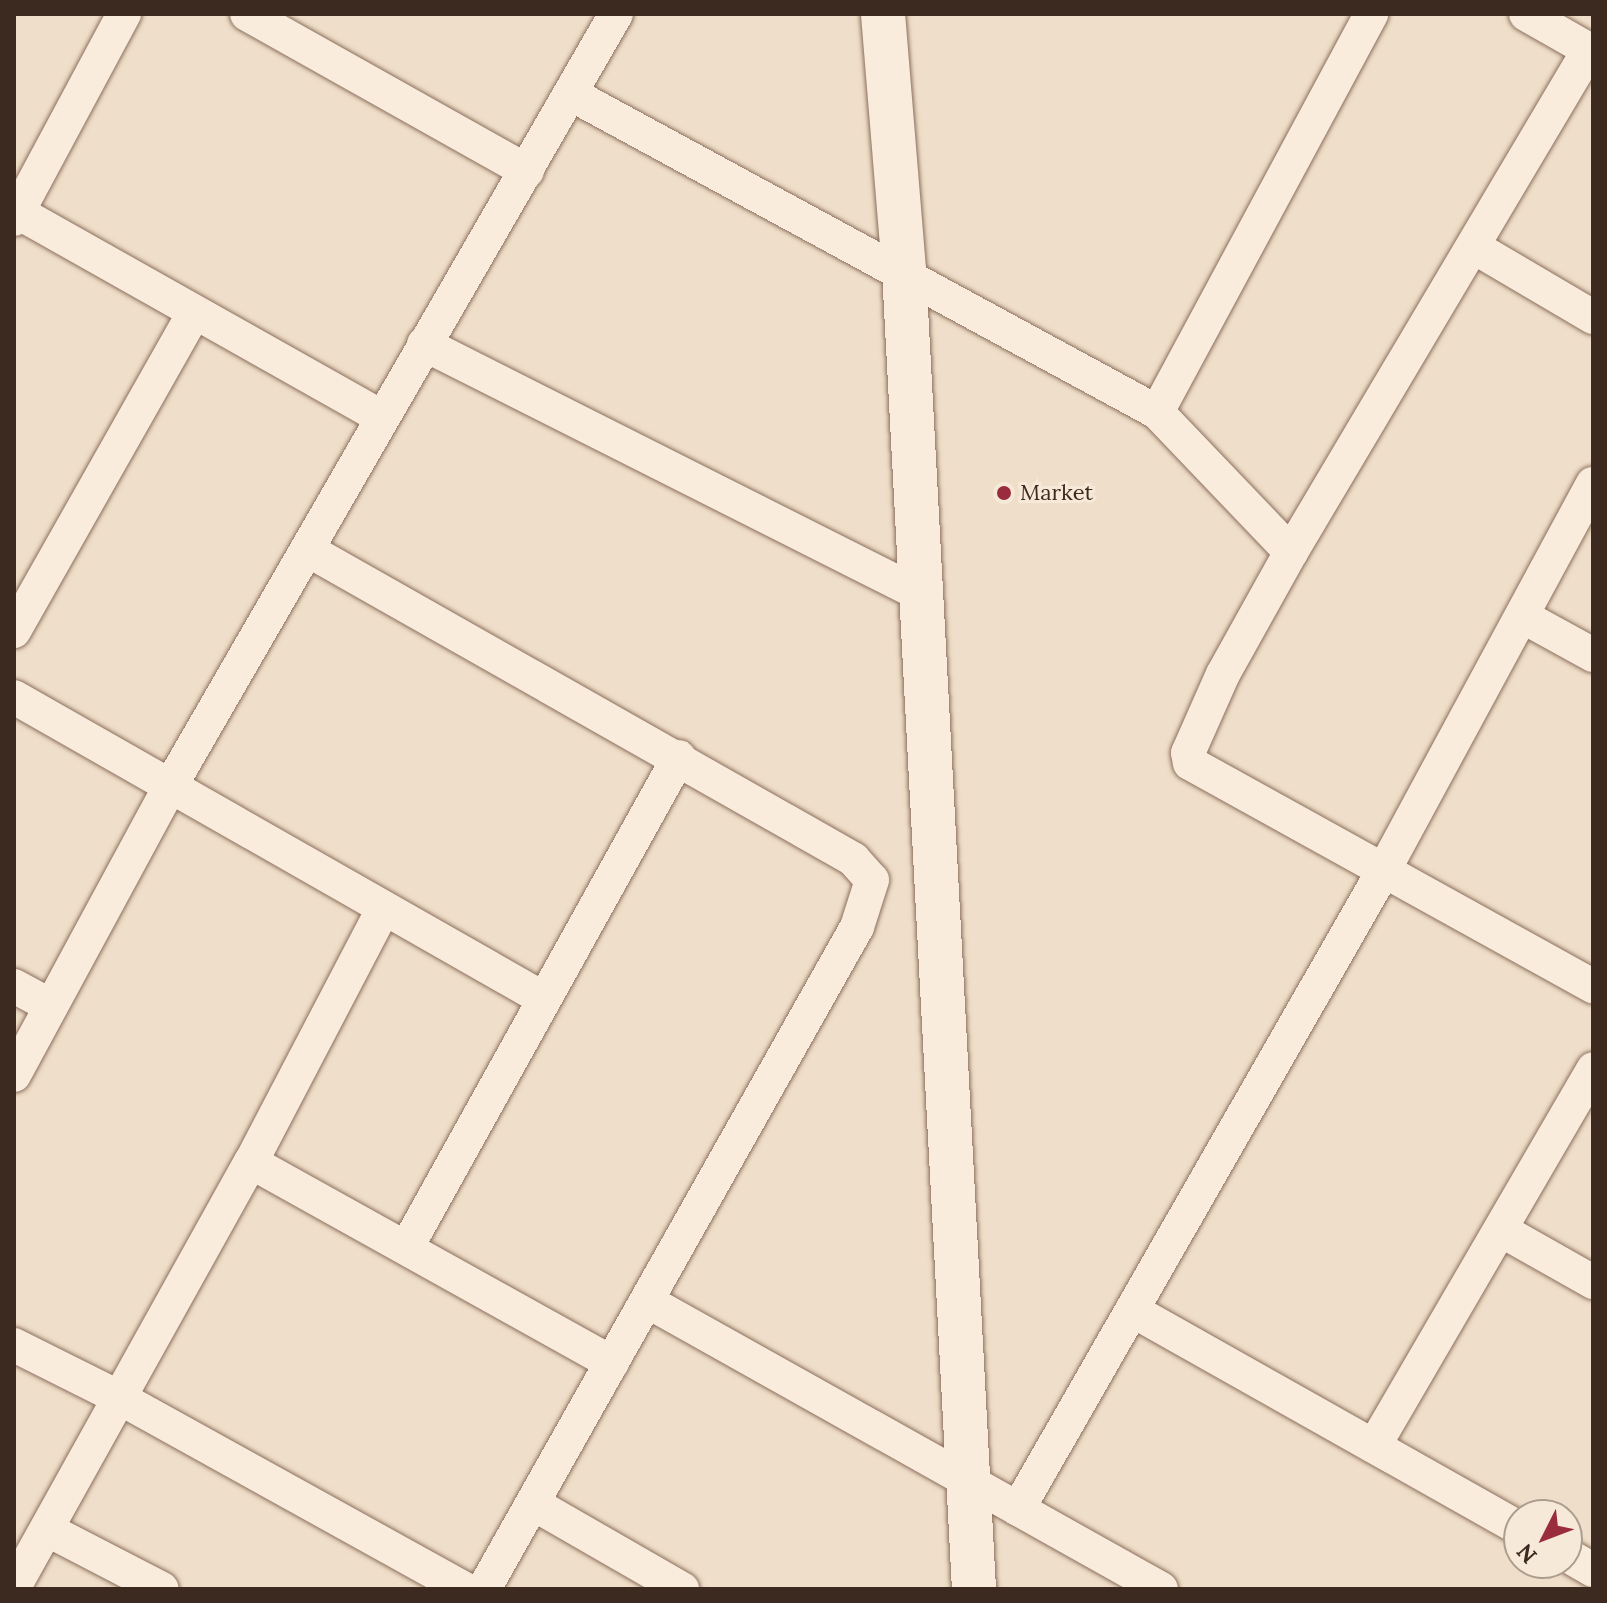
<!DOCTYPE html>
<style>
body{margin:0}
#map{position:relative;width:1607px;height:1603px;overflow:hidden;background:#efdec9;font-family:Lora,serif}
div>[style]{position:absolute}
.roads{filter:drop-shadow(0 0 2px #8b6f5d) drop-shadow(0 0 2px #8b6f5d)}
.street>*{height:34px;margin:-17px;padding:0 17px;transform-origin:17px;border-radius:17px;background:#f9ecdc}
.secondary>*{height:44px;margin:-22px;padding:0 22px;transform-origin:22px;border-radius:22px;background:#f9ecdc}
.dots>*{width:22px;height:22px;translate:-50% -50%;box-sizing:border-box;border:4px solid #f6e9d8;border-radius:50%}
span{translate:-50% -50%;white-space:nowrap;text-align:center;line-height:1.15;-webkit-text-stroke:6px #f6e9d8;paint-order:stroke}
.poi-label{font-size:22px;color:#3c2a21}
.left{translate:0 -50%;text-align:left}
.frame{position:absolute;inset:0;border:16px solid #3c2a21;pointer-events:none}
.north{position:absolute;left:1503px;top:1499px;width:80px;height:80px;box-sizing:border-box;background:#f6e9d8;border:2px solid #ac9d8f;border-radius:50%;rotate:228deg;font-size:22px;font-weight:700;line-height:32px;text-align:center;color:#3c2a21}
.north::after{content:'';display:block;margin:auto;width:28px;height:36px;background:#9a2d3d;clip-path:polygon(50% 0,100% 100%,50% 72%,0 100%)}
</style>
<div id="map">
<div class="roads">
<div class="street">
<i style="left:247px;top:14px;width:321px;rotate:29.3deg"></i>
<i style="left:1526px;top:14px;width:77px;rotate:29.6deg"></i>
<i style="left:571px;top:94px;width:667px;rotate:28.49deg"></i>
<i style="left:1157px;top:412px;width:194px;rotate:46.3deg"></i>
<i style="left:1291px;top:552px;width:140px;rotate:119.1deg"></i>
<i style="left:1223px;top:674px;width:86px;rotate:113.9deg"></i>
<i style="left:1188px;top:753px;width:10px;rotate:79deg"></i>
<i style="left:1190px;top:763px;width:461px;rotate:29deg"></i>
<i style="left:14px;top:210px;width:422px;rotate:29.4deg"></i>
<i style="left:14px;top:219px;width:233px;rotate:-61.8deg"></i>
<i style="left:1474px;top:247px;width:138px;rotate:30.5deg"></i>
<i style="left:424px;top:344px;width:558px;rotate:26.75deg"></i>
<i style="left:1157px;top:412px;width:452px;rotate:-61.7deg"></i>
<i style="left:308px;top:550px;width:627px;rotate:29.55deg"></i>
<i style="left:853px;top:859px;width:28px;rotate:48deg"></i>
<i style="left:872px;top:880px;width:49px;rotate:107.7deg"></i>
<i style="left:857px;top:927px;width:760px;rotate:119.4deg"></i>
<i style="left:1291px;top:552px;width:584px;rotate:-59.31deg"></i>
<i style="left:1524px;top:617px;width:79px;rotate:28.8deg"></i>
<i style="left:14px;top:631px;width:365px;rotate:-60.5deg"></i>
<i style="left:14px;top:697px;width:610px;rotate:29.67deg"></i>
<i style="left:14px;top:986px;width:42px;rotate:28.4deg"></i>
<i style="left:14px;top:1075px;width:330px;rotate:-61.6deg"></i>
<i style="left:171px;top:785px;width:890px;rotate:-60.01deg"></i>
<i style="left:251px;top:1162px;width:413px;rotate:29.1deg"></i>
<i style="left:1501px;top:1230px;width:106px;rotate:29.5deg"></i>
<i style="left:408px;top:1245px;width:558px;rotate:-60.96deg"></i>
<i style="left:647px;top:1301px;width:589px;rotate:29.26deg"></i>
<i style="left:1132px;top:1310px;width:444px;rotate:29.4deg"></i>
<i style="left:14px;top:1345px;width:116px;rotate:26.6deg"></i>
<i style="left:118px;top:1397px;width:396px;rotate:29deg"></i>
<i style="left:1374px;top:1446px;width:436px;rotate:-59.8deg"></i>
<i style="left:534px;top:1504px;width:171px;rotate:29.9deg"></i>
<i style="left:1018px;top:1509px;width:736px;rotate:-60.2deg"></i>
<i style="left:1384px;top:870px;width:439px;rotate:-61.6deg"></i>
<i style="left:48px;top:1530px;width:128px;rotate:27.4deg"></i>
<i style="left:1567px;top:1555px;width:30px;rotate:30deg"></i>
<i style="left:14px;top:1587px;width:487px;rotate:-60.9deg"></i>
<i style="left:251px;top:1162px;width:285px;rotate:-62.4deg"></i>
</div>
<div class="secondary">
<i style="left:883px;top:14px;width:258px;rotate:85.3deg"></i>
<i style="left:904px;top:271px;width:1320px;rotate:86.96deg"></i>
</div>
</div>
<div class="dots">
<i style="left:1004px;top:493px;background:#9a2d3d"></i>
</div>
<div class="poi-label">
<span class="left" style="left:1020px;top:493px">Market</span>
</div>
<div class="frame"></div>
<div class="north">N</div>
</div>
